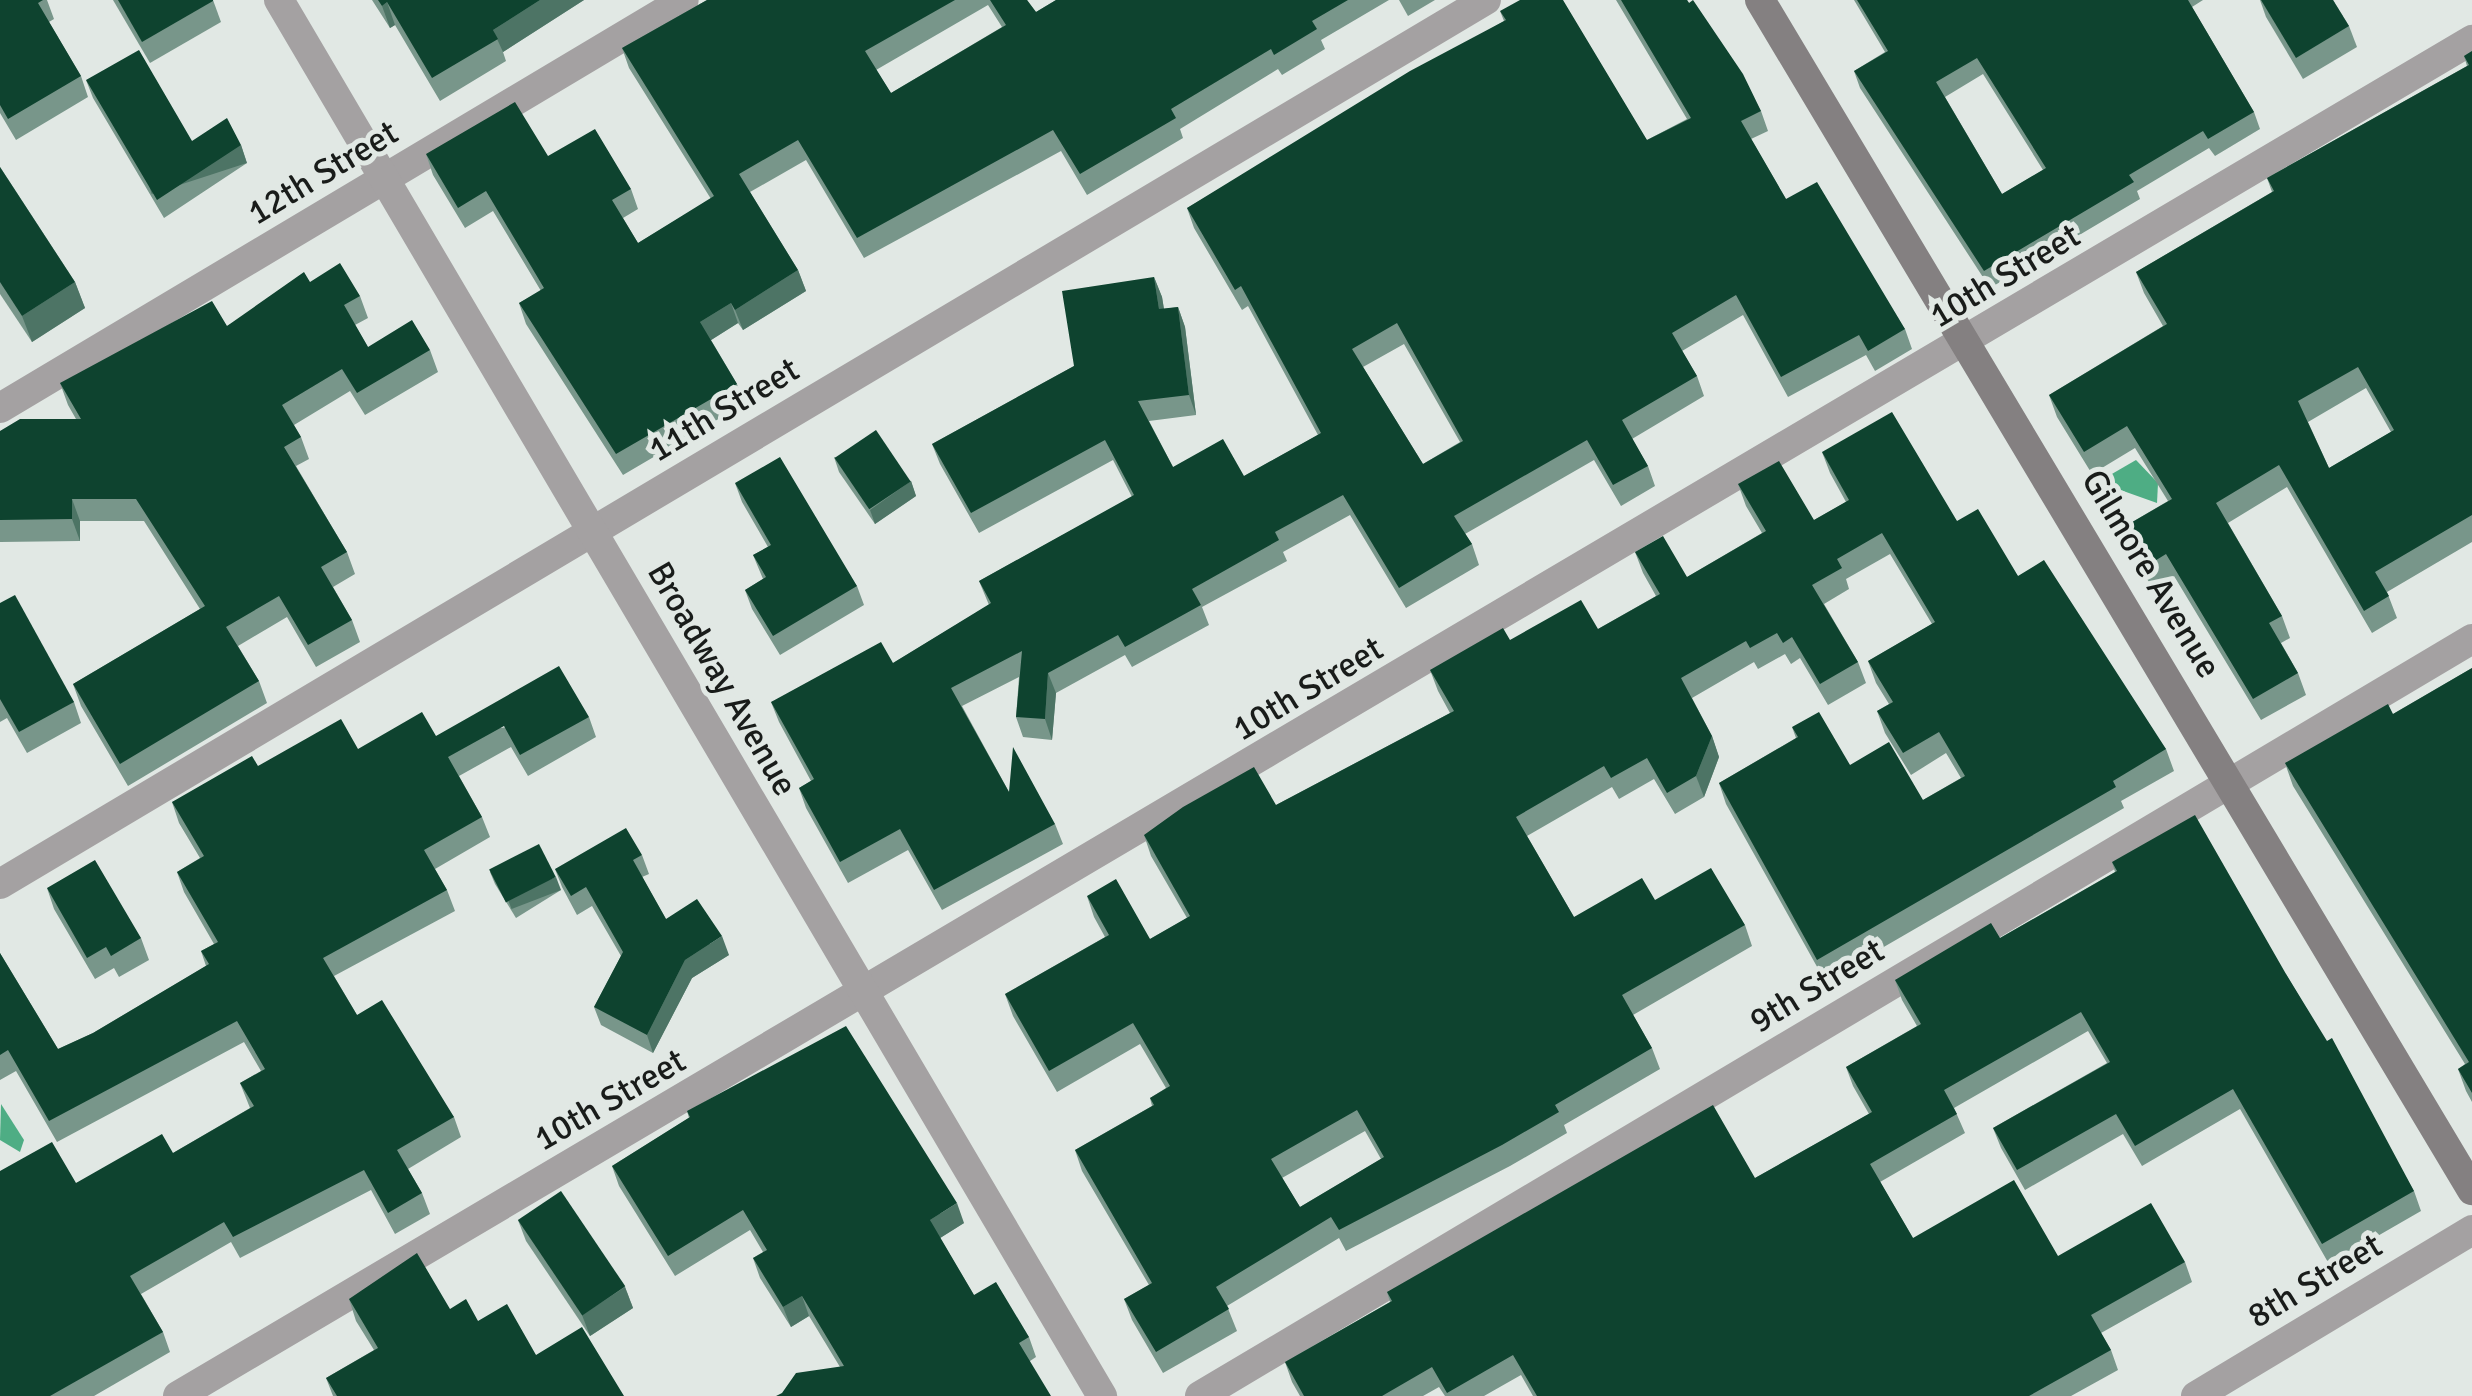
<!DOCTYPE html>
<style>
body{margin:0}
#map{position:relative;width:2472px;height:1396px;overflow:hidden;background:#e1e8e4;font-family:Signika,sans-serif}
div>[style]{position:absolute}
.water>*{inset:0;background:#4ead84}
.minor>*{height:30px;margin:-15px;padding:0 15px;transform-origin:15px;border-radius:15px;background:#a4a1a2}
.tertiary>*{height:30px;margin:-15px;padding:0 15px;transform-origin:15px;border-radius:15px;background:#a4a1a2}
.secondary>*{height:30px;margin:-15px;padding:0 15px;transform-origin:15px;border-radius:15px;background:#848081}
.wall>*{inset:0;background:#78968a}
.shaded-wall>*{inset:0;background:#4d7465;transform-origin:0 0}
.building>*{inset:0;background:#0e432f;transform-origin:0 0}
span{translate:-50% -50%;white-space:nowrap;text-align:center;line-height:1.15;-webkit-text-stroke:10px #e1e8e4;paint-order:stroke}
.street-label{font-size:35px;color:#191c1a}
</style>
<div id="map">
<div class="water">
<i style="clip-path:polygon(2136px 460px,2158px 483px,2157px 503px,2098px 482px)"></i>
<i style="clip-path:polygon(1px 1104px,24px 1140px,20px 1152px,0 1140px)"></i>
</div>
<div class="minor">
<i style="left:0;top:408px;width:796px;rotate:-30.82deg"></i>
<i style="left:0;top:884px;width:1729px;rotate:-30.75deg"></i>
<i style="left:178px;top:1396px;width:2665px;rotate:-30.59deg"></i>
<i style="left:1200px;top:1396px;width:1480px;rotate:-30.76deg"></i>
<i style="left:2196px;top:1396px;width:322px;rotate:-31deg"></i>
</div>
<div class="tertiary">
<i style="left:279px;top:0;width:1621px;rotate:59.48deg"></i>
</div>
<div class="secondary">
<i style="left:1760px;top:0;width:1387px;rotate:59.11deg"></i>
</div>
<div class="wall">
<i style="clip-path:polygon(0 0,47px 0,54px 19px,49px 22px,81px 76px,88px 97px,16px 140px,0 113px)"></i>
<i style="clip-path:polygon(113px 0,213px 0,221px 22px,150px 63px)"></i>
<i style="clip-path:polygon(372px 0,584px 0,503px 52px,506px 61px,440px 101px,395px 25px,390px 28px)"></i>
<i style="clip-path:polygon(evenodd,707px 0,1027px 0,1036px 12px,1056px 0,1389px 0,1321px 40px,1325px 49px,1282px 75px,1278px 69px,1180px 129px,1183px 138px,1087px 195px,1061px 151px,864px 258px,806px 160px,750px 192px,798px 270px,806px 291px,743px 330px,738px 323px,711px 340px,737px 384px,744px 404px,623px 475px,526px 324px,519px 303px,541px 291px,493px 211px,465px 228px,433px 175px,426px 154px,548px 156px,631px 189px,638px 209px,623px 218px,638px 243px,711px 199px,629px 68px,622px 48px,707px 0,988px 5px,1002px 27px,891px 93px,876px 70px,988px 5px)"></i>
<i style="clip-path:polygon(1399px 0,1435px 0,1408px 16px)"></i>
<i style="clip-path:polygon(evenodd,1616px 0,1687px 0,1761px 111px,1768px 131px,1751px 139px,1786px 199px,1905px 329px,1912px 349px,1875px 371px,1866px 355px,1788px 397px,1743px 315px,1682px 351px,1697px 376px,1704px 396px,1632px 439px,1648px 466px,1655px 486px,1621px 506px,1594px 460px,1465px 534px,1472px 544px,1479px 565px,1406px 608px,1350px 515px,1283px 552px,1287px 561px,1202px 607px,1209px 625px,1132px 667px,1125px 655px,1056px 693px,1052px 740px,1023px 737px,1016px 717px,1019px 677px,962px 706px,1009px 792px,1055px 824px,1063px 844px,942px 910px,908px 850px,848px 883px,806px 808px,799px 788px,811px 781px,779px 722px,771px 702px,893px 663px,989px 605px,979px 581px,1132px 497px,1113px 460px,979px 533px,940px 464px,932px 444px,1074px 366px,1154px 277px,1162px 297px,1164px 309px,1178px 307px,1185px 327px,1196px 415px,1149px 421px,1173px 467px,1244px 476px,1318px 435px,1248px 306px,1242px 310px,1194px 228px,1187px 208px,1504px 21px,1500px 11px,1647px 140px,1687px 119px,1616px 0,1404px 344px,1460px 442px,1423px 464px,1363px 367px,1404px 344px)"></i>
<i style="clip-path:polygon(evenodd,1854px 0,2203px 0,2192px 7px,2254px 112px,2260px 129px,2215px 156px,2209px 148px,2137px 191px,2140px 199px,1990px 288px,1860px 88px,1854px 71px,1885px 52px,1854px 0,1983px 74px,2043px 170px,2002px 194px,1945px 97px,1983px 74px)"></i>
<i style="clip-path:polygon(2260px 0,2333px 0,2349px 26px,2357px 47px,2303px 79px,2266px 17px)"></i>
<i style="clip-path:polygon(evenodd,2472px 51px,2472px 542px,2387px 592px,2397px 618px,2372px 633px,2287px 487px,2228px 523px,2282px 616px,2290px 638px,2281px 643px,2298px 673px,2306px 695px,2261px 720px,2174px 576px,2153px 589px,2130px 550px,2122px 528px,2168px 501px,2135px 448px,2092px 474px,2057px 417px,2049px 395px,2163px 326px,2144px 293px,2136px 272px,2272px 192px,2267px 178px,2467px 66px,2464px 56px,2472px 51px,2366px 388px,2391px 432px,2329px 468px,2308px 422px,2366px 388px)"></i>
<i style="clip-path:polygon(86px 80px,192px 141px,241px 145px,247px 163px,164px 218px,93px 98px)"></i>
<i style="clip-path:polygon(0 167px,75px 282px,85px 308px,32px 342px,0 294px)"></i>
<i style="clip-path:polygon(310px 282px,360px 296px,368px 318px,355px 325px,368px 347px,430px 350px,438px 372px,365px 415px,350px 391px,294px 425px,301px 437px,309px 459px,296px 466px,347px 552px,355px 574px,333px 587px,352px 620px,360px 642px,316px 667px,287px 617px,238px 646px,259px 681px,267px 703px,128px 786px,81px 706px,73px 684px,200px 609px,144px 521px,80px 521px,80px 541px,0 542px,0 431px,76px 419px,68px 405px,60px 383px,227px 326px)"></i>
<i style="clip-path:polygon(evenodd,1822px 452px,1957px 521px,2018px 576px,2166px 749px,2174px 771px,2121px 801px,2124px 808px,1825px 981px,1726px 804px,1719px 783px,1796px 738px,1792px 727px,1850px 765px,1923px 800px,1961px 778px,1946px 753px,1911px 775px,1885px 733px,1877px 711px,1889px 704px,1876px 683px,1868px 661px,1932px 624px,1890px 554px,1846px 579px,1849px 589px,1824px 604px,1858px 662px,1866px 683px,1828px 705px,1800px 658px,1791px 664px,1785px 654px,1758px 669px,1754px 662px,1692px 698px,1712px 736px,1719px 757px,1704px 797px,1675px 814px,1654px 779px,1619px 799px,1612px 787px,1527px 836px,1574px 917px,1655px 900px,1745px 925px,1752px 946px,1633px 1015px,1652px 1048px,1660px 1069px,1564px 1125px,1567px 1133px,1510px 1166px,1346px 1251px,1339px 1238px,1227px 1306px,1237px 1331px,1163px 1373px,1132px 1320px,1124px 1299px,1149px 1285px,1082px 1171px,1075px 1150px,1152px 1106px,1150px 1098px,1166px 1088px,1140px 1044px,1057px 1092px,1013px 1016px,1005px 994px,1105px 937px,1094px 917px,1087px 896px,1150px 939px,1187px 918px,1151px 856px,1144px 835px,1276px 805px,1450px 713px,1438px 691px,1430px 670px,1510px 640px,1598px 629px,1656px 596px,1643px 573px,1635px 552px,1687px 577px,1762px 533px,1746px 506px,1738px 484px,1814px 520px,1846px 502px,1830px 473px,1822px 452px,1365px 1131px,1381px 1159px,1300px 1207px,1282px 1178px,1365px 1131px)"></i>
<i style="clip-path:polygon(834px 457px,911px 481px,916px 496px,875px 524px,839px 472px)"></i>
<i style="clip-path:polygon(735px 483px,857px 586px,864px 605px,780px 655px,752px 609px,745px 590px,763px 579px,753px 555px,768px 547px,742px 502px)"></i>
<i style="clip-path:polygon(0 603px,74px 702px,81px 723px,27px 753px,7px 718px,0 722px)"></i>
<i style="clip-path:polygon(2472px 668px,2472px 1102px,2466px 1091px,2458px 1069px,2465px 1064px,2293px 786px,2285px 763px,2393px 714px)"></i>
<i style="clip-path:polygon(589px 717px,596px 737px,528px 776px,511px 747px,459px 776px,482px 817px,490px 837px,435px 869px,447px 890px,455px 911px,334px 976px,357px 1015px,454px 1117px,461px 1137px,408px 1169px,422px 1193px,430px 1214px,395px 1234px,371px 1190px,240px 1258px,231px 1242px,141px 1294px,163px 1332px,170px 1352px,94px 1396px,0 1396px,76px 1183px,173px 1153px,250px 1108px,240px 1083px,261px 1071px,244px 1042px,57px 1142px,16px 1071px,0 1080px,0 953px,58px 1049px,93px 1033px,206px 966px,201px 951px,214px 944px,184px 892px,177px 872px,200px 858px,179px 823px,172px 802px,258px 766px,436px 736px)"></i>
<i style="clip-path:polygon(642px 855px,649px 874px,642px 877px,666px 919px,729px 955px,692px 978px,653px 1053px,601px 1025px,594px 1007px,621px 956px,592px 906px,577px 915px,562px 887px,555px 869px)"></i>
<i style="clip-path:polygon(2112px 862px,2286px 974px,2414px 1191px,2421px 1211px,2329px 1264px,2240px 1109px,2142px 1166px,2123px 1134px,2025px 1190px,2001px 1148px,1993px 1128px,2107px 1063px,2088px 1031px,1954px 1108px,1965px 1133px,1880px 1182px,1913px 1238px,2058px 1256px,2185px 1262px,2192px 1282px,2101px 1333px,2111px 1350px,2118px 1370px,2071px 1396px,1533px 1396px,1521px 1375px,1484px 1396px,1445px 1396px,1439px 1387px,1423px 1396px,1300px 1396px,1292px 1382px,1285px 1362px,1390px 1302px,1387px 1292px,1755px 1178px,1869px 1114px,1853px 1086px,1846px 1067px,1917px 1026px,1902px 1000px,1895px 980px,2000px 938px,2115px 872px)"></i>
<i style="clip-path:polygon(490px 872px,561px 890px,516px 918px,495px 884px)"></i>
<i style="clip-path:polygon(47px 888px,141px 938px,149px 960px,119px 977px,114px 968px,95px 979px,54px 909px)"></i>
<i style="clip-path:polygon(687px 1111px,964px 1223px,940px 1238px,974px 1295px,1029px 1337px,1036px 1357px,1030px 1361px,840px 1367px,809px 1316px,791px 1327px,760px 1278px,753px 1258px,763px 1252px,750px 1230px,675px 1276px,619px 1186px,612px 1166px,689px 1118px)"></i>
<i style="clip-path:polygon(518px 1220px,625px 1287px,633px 1308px,590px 1336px,526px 1241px)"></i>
<i style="clip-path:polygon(349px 1299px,450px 1309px,478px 1321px,536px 1355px,624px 1396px,333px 1396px,326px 1378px,374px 1350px,356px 1321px)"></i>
</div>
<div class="shaded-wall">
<i style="clip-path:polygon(540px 0,584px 0,503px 52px,493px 30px)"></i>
<i style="clip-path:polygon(387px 2px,395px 25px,390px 28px,382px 6px)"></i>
<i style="left:241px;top:145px;width:19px;height:100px;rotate:72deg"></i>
<i style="clip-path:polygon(798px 270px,806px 291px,743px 330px,735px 310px)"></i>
<i style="clip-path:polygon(1154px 277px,1162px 297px,1167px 329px,1159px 309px)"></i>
<i style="clip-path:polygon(75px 282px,85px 308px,32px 342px,22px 316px)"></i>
<i style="clip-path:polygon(731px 303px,738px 323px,708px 342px,700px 322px)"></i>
<i style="clip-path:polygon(1178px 307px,1185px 327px,1196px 415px,1189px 395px)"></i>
<i style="clip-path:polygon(911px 481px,916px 496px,875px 524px,870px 510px)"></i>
<i style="clip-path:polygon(72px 499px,80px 521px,80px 541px,72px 519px)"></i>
<i style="clip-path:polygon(1048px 673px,1056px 693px,1052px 740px,1045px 719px)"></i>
<i style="clip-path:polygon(1712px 736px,1719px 757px,1704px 797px,1696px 776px)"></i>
<i style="left:556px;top:877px;width:14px;height:53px;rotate:69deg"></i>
<i style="clip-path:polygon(722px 936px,729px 955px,692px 978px,653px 1053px,647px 1035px,685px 960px)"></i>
<i style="clip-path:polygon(957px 1203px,964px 1223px,937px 1240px,930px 1220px)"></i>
<i style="clip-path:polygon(625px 1287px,633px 1308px,590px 1336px,582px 1315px)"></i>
<i style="clip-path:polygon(802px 1296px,809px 1316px,791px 1327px,783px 1307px)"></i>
</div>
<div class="building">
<i style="clip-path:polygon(0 0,43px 0,38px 3px,81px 76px,8px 119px,0 105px)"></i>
<i style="clip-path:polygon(118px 0,213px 0,213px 1px,142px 42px)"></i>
<i style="clip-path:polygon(378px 0,540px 0,493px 30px,498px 39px,432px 78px,387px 2px,382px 6px)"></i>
<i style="clip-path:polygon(707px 0,955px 0,865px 51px,891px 93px,1006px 25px,990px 0,1027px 0,1036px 12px,1056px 0,1348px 0,1312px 21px,1317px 29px,1274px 55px,1271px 49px,1171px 109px,1176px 118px,1080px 174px,1053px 130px,857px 238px,798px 140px,739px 174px,798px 270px,735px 310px,731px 303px,700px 322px,737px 384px,616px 454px,519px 303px,544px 288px,486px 191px,458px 208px,426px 154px,515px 102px,548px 156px,595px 129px,631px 189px,612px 200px,638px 243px,714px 196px,622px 48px)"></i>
<i style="clip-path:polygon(evenodd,1520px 0,1563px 0,1647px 140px,1691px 118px,1621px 0,1687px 0,1689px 3px,1693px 0,1743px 74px,1761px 111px,1741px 121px,1786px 199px,1817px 182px,1905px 329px,1868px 351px,1859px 335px,1781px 377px,1736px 295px,1672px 333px,1697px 376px,1622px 420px,1648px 466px,1613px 485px,1587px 440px,1454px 516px,1472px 544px,1399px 588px,1343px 495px,1275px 532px,1279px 540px,1192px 589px,1201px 605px,1125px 647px,1118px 635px,1048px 673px,1045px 719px,1016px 717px,1022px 651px,951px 688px,1009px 792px,1013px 747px,1055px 824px,934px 890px,900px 829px,840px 862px,799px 788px,814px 779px,771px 702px,881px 642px,893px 663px,991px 603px,979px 581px,1134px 495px,1105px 440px,971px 513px,932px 444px,1074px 366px,1062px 291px,1154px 277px,1159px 309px,1178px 307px,1189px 395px,1138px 401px,1173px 467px,1223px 439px,1244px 476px,1321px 433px,1241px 286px,1235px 290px,1187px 208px,1410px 71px,1506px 20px,1500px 11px,1520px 0,1397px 323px,1463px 441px,1423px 464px,1352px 349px,1397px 323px)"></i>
<i style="clip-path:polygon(evenodd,1857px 0,2188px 0,2254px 112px,2208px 139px,2203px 131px,2129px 175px,2134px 182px,1984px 271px,1854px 71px,1888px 51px,1857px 0,1977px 58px,2046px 168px,2002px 194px,1936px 82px,1977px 58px)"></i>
<i style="clip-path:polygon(2261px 0,2333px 0,2349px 26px,2296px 58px)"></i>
<i style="clip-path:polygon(139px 50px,192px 141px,227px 118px,241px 145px,157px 200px,86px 80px)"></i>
<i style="clip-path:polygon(evenodd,2472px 51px,2472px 515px,2375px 572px,2389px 596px,2364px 611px,2279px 465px,2216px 503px,2282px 616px,2269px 623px,2298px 673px,2253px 699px,2166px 554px,2145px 567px,2122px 528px,2172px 499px,2127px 426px,2084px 452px,2049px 395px,2167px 324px,2136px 272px,2274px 191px,2267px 178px,2469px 65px,2464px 56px,2472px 51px,2358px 367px,2394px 430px,2329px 468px,2298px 401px,2358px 367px)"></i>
<i style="clip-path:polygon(0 167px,75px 282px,22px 316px,0 282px)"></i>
<i style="clip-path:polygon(340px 263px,360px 296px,344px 305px,368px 347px,412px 320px,430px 350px,357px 393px,342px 369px,282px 405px,301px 437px,284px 447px,347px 552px,321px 567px,352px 620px,308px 645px,279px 596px,226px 627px,259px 681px,120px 764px,73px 684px,205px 606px,136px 499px,72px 499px,72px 519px,0 520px,0 431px,20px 419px,81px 419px,60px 383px,212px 301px,227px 326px,304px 272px,310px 282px)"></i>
<i style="clip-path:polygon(evenodd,1892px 412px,1957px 521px,1978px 509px,2018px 576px,2044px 560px,2166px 749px,2113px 781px,2116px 787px,1817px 960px,1719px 783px,1798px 737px,1792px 727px,1819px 712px,1850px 765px,1889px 742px,1923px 800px,1965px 776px,1939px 732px,1903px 753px,1877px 711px,1893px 702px,1868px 661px,1935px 622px,1882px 533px,1837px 559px,1842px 568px,1812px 585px,1858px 662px,1820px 684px,1792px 637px,1783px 643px,1777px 633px,1750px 648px,1746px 641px,1681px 678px,1712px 736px,1696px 776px,1667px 793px,1647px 758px,1611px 778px,1604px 766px,1516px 817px,1574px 917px,1642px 878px,1655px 900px,1711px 868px,1745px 925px,1622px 995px,1652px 1048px,1555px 1105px,1559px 1112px,1502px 1145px,1339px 1230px,1331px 1217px,1216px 1287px,1229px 1309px,1156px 1352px,1124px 1299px,1152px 1283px,1075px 1150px,1154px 1105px,1150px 1098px,1170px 1086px,1133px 1023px,1049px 1071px,1005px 994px,1109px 935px,1087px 896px,1116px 879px,1150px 939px,1190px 916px,1144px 835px,1183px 807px,1254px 767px,1276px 805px,1454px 711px,1430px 670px,1503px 628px,1510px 640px,1581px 600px,1598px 629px,1660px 594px,1635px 552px,1663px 536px,1687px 577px,1766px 531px,1738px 484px,1779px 461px,1814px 520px,1849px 500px,1822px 452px,1892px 412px,1357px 1110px,1384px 1157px,1300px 1207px,1271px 1159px,1357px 1110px)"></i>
<i style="left:876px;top:430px;width:62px;height:50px;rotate:56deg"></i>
<i style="clip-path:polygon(780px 457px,857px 586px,773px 636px,745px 590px,766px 577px,753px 555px,771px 545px,735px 483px)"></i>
<i style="clip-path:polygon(15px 595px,74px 702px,19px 732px,0 699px,0 603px)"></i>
<i style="clip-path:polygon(559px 666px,589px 717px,520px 755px,504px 726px,448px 757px,482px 817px,424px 850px,447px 890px,323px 958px,357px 1015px,382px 1000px,454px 1117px,397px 1150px,422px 1193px,388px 1213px,364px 1170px,233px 1237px,224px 1222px,130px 1276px,163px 1332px,50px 1396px,0 1396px,0 1171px,52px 1142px,76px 1183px,162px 1134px,173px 1153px,254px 1106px,240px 1083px,265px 1069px,237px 1021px,49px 1121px,8px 1050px,0 1055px,0 953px,58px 1049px,93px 1033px,209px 964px,201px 951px,218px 942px,177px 872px,204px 856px,172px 802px,252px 756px,258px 766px,341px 719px,358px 749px,422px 712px,436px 736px)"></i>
<i style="clip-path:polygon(2472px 668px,2472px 1093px,2458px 1069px,2469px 1062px,2285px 763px,2388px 704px,2393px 714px)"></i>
<i style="clip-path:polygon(2195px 815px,2286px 974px,2327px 1041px,2332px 1038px,2414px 1191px,2322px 1244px,2233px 1089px,2135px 1146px,2116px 1114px,2017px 1170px,1993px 1128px,2110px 1062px,2081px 1012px,1944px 1090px,1957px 1114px,1870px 1164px,1913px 1238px,2014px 1180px,2058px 1256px,2151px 1203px,2185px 1262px,2091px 1315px,2111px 1350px,2029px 1396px,1537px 1396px,1513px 1355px,1447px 1393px,1432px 1367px,1382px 1396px,1304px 1396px,1285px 1362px,1392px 1301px,1387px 1292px,1713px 1105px,1755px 1178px,1872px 1112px,1846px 1067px,1921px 1024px,1895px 980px,1991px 923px,2000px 938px,2117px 871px,2112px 862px)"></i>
<i style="clip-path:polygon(626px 828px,642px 855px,633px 860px,666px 919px,697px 899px,722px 936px,685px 960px,647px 1035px,594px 1007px,623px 952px,586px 887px,571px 896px,555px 869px)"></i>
<i style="left:539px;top:844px;width:37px;height:56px;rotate:63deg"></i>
<i style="clip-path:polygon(95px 860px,141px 938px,111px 956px,106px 947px,87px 958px,47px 888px)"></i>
<i style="clip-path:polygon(846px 1026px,957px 1203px,930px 1220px,974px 1295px,996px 1282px,1029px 1337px,1019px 1343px,1051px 1396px,776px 1396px,782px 1393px,796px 1373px,844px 1366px,802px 1296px,783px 1307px,753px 1258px,767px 1250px,743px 1210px,668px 1256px,612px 1166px,690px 1117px,687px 1111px)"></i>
<i style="left:561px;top:1191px;width:115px;height:52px;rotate:56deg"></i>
<i style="clip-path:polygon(417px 1253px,450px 1309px,466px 1299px,478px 1321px,507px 1304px,536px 1355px,582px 1327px,624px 1396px,337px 1396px,326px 1378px,378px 1348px,349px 1299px)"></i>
</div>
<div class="street-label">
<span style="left:323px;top:173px;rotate:-31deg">12th Street</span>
<span style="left:2005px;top:276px;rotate:-31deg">10th Street</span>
<span style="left:724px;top:410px;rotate:-31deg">11th Street</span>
<span style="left:2151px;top:574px;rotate:59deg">Gilmore Avenue</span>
<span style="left:722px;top:679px;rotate:60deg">Broadway Avenue</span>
<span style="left:1308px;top:689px;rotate:-31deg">10th Street</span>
<span style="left:1817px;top:986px;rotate:-31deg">9th Street</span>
<span style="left:610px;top:1100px;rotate:-30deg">10th Street</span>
<span style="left:2315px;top:1281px;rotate:-31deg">8th Street</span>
</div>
</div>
